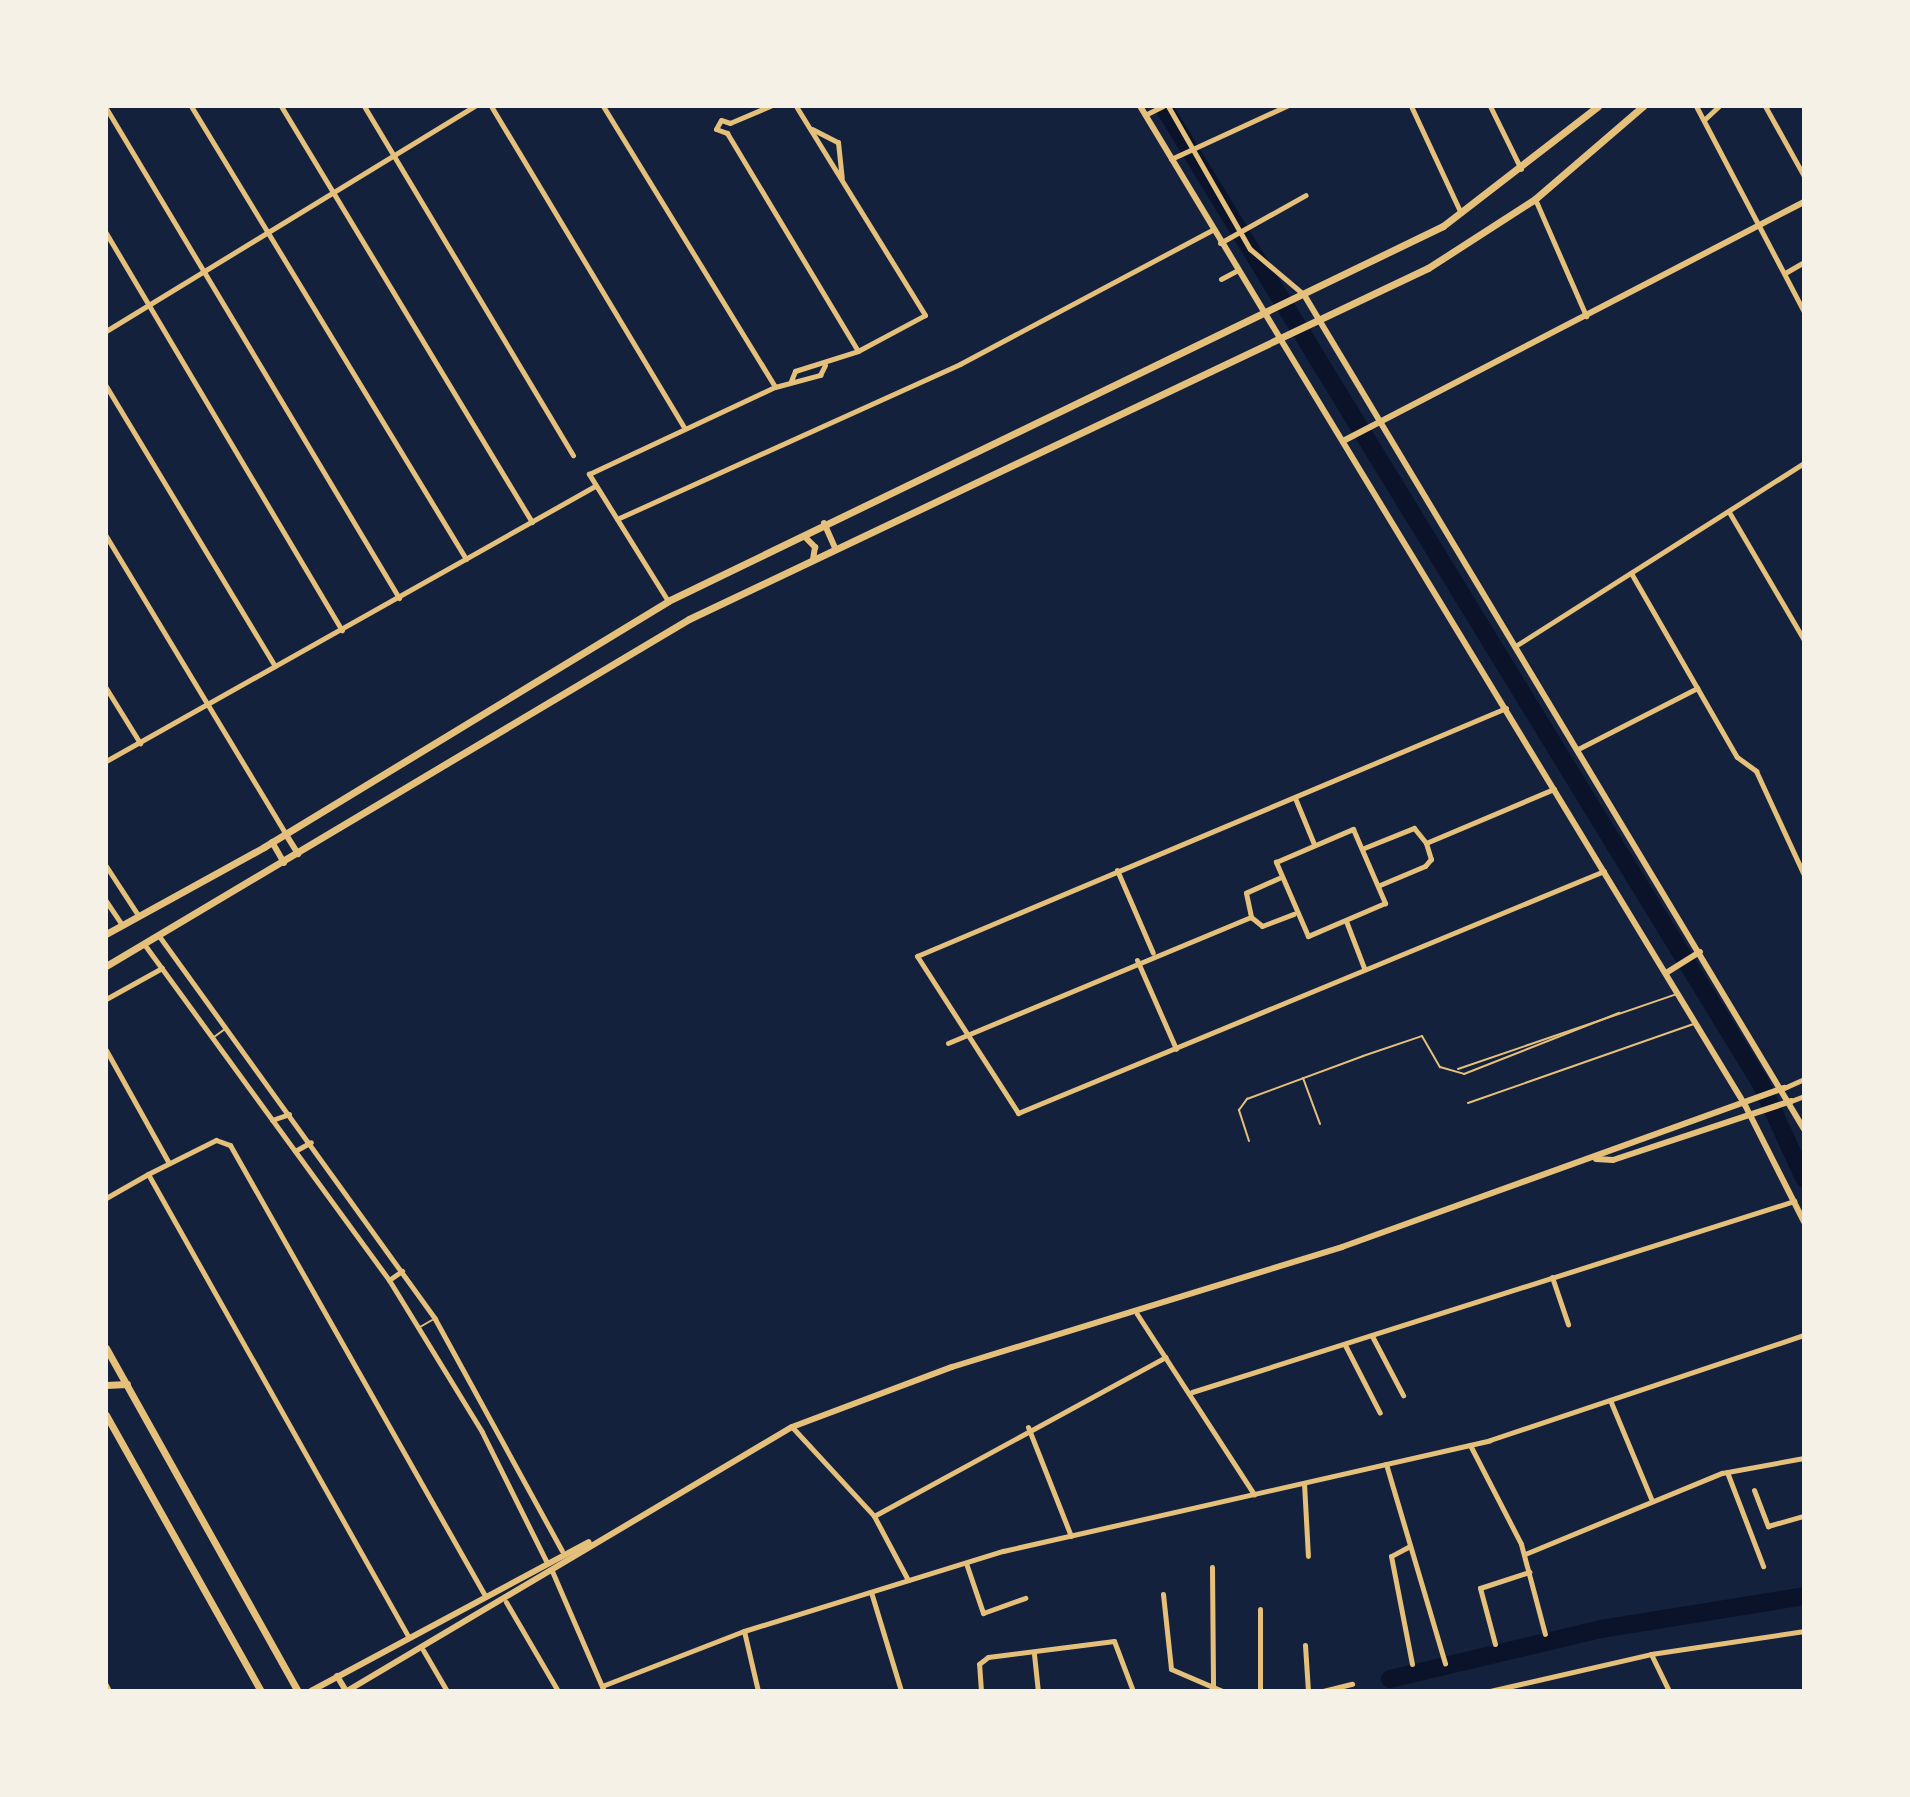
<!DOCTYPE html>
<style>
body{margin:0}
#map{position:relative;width:1910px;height:1797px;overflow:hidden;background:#14213d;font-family:"IBM Plex Sans",sans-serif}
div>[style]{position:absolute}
.river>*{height:18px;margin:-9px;padding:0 9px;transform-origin:9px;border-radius:9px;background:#0b132b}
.service>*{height:2px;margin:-1px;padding:0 1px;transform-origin:1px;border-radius:1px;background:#e5c07b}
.minor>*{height:5px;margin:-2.5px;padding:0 2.5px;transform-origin:2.5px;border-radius:2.5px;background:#e5c07b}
.tertiary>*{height:6px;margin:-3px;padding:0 3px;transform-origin:3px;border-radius:3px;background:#e5c07b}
.secondary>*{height:6px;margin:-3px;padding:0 3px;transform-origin:3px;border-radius:3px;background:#e5c07b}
.primary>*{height:7px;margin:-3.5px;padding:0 3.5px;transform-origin:3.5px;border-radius:3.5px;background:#e5c07b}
span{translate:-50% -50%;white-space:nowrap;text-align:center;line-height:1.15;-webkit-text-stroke:7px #f6f1e7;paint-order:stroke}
.frame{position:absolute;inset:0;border:108px solid #f6f1e7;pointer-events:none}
</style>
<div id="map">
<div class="river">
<i style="left:1163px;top:106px;width:1144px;rotate:58.55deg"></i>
<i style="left:1760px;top:1082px;width:106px;rotate:65.4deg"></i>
<i style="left:1390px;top:1679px;width:217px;rotate:-13.3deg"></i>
<i style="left:1601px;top:1629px;width:206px;rotate:-9.2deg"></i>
</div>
<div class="service">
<i style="left:214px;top:1037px;width:14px;rotate:-36deg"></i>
<i style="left:1458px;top:1069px;width:231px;rotate:-18.9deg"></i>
<i style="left:1303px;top:1078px;width:49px;rotate:69.7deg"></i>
<i style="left:1468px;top:1103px;width:239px;rotate:-19.3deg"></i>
<i style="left:1249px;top:1141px;width:33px;rotate:-108deg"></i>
<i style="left:1239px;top:1110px;width:14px;rotate:-54deg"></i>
<i style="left:1247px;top:1099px;width:124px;rotate:-20.3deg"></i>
<i style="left:1363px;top:1056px;width:62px;rotate:-18.7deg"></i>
<i style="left:1422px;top:1036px;width:36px;rotate:60deg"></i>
<i style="left:1440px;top:1067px;width:25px;rotate:16deg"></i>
<i style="left:1464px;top:1074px;width:167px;rotate:-21.5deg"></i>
<i style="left:420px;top:1327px;width:14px;rotate:-30deg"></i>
</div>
<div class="minor">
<i style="left:191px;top:106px;width:530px;rotate:58.74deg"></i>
<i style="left:281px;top:106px;width:486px;rotate:58.9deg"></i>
<i style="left:364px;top:106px;width:407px;rotate:59.1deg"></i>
<i style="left:491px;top:106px;width:375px;rotate:59deg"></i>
<i style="left:603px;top:106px;width:329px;rotate:58.5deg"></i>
<i style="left:770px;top:106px;width:43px;rotate:157deg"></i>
<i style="left:730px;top:123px;width:9px;rotate:-162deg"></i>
<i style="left:721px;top:120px;width:10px;rotate:119deg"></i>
<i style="left:716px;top:129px;width:12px;rotate:20deg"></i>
<i style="left:727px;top:133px;width:254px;rotate:59deg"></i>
<i style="left:1168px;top:106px;width:165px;rotate:60.2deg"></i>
<i style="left:1250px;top:249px;width:70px;rotate:40.3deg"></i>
<i style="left:1411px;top:106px;width:118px;rotate:65deg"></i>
<i style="left:1490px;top:106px;width:70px;rotate:63.8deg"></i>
<i style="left:1696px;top:106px;width:233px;rotate:62.3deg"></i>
<i style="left:1765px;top:106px;width:80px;rotate:60.9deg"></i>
<i style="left:106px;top:108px;width:571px;rotate:59.12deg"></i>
<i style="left:1145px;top:115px;width:20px;rotate:-27deg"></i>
<i style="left:1705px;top:119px;width:19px;rotate:-43deg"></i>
<i style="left:812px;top:129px;width:29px;rotate:27deg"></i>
<i style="left:838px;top:142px;width:36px;rotate:84deg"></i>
<i style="left:1171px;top:159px;width:127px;rotate:-24.7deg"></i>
<i style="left:1535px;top:199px;width:128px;rotate:66.4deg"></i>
<i style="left:106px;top:233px;width:462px;rotate:59.3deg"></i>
<i style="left:1220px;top:243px;width:98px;rotate:-29.2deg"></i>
<i style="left:1785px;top:273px;width:22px;rotate:-30deg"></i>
<i style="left:1221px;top:279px;width:17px;rotate:-28deg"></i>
<i style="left:106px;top:331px;width:432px;rotate:-31.4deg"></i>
<i style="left:791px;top:381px;width:11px;rotate:-68deg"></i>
<i style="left:795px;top:371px;width:66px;rotate:-17.6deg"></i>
<i style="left:858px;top:351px;width:76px;rotate:-28.2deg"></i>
<i style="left:925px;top:315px;width:246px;rotate:-121.7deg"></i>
<i style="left:106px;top:386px;width:327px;rotate:58.9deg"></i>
<i style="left:1729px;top:512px;width:148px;rotate:59.6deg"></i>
<i style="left:617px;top:519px;width:376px;rotate:-24.3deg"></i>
<i style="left:960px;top:364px;width:285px;rotate:-28deg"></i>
<i style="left:106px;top:536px;width:347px;rotate:58.9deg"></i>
<i style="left:1631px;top:573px;width:212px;rotate:60.1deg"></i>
<i style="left:1737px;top:757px;width:24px;rotate:36deg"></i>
<i style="left:1756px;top:771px;width:115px;rotate:65.2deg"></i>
<i style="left:668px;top:601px;width:150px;rotate:-121.9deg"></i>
<i style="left:589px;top:474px;width:205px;rotate:-25.1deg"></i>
<i style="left:775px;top:387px;width:47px;rotate:-14.9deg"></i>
<i style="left:820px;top:375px;width:11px;rotate:-63deg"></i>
<i style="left:1517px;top:645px;width:340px;rotate:-32.4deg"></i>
<i style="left:106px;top:688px;width:65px;rotate:58.3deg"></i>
<i style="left:1506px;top:708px;width:639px;rotate:157.17deg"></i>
<i style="left:917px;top:956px;width:187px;rotate:57.2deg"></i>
<i style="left:1018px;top:1113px;width:634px;rotate:-22.44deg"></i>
<i style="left:1578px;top:749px;width:134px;rotate:-27.1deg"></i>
<i style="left:106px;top:761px;width:561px;rotate:-29.35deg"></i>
<i style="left:1295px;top:798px;width:50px;rotate:67.6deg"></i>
<i style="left:1353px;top:829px;width:81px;rotate:66.6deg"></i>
<i style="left:1385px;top:903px;width:84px;rotate:156.8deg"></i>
<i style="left:1308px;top:936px;width:81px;rotate:-113.4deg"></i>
<i style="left:1276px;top:862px;width:84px;rotate:-23.2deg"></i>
<i style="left:1426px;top:843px;width:139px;rotate:-22.9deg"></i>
<i style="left:1364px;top:848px;width:54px;rotate:-21.8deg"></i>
<i style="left:1414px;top:828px;width:19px;rotate:51deg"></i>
<i style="left:1426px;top:843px;width:17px;rotate:73deg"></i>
<i style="left:1431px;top:859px;width:9px;rotate:131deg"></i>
<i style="left:1425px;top:866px;width:49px;rotate:157.1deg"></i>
<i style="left:106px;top:866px;width:59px;rotate:56.9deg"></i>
<i style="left:1117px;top:870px;width:90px;rotate:66.6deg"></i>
<i style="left:1279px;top:878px;width:36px;rotate:156deg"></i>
<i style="left:1246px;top:893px;width:25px;rotate:78deg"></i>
<i style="left:1251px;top:917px;width:14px;rotate:39deg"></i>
<i style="left:1262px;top:926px;width:34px;rotate:-21deg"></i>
<i style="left:106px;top:901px;width:29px;rotate:56deg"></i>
<i style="left:1346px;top:921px;width:50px;rotate:69deg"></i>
<i style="left:159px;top:936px;width:472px;rotate:54.2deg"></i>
<i style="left:435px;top:1319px;width:264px;rotate:61.3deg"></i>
<i style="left:144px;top:944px;width:416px;rotate:53.9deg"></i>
<i style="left:389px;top:1280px;width:178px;rotate:58.5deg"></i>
<i style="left:482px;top:1432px;width:144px;rotate:63.6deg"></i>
<i style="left:1137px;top:960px;width:97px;rotate:66.3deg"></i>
<i style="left:106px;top:999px;width:64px;rotate:-29deg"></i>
<i style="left:948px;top:1043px;width:328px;rotate:-22.6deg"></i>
<i style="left:106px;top:1050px;width:129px;rotate:60.9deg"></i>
<i style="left:1784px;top:1088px;width:22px;rotate:-24deg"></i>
<i style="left:1791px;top:1101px;width:14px;rotate:-21deg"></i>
<i style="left:272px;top:1120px;width:18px;rotate:-19deg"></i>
<i style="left:295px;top:1151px;width:18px;rotate:-29deg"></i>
<i style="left:148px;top:1174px;width:76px;rotate:-26.6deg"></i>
<i style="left:216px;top:1140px;width:15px;rotate:20deg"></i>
<i style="left:230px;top:1145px;width:516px;rotate:60.5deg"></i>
<i style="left:106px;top:1198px;width:48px;rotate:-29.7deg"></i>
<i style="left:148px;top:1174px;width:530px;rotate:60.63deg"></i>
<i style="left:1552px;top:1277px;width:50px;rotate:71.2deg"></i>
<i style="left:389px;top:1280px;width:16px;rotate:-35deg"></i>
<i style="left:1137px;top:1314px;width:215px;rotate:57deg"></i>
<i style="left:1372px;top:1336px;width:67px;rotate:62.3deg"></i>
<i style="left:1345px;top:1345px;width:76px;rotate:62.8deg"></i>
<i style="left:1192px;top:1392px;width:632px;rotate:-17.6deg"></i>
<i style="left:1610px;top:1400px;width:109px;rotate:67.4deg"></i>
<i style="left:792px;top:1427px;width:121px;rotate:47.3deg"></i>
<i style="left:1028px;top:1427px;width:117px;rotate:68.5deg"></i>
<i style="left:1470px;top:1445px;width:111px;rotate:62.7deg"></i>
<i style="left:1521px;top:1544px;width:93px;rotate:75.1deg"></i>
<i style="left:1386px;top:1464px;width:208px;rotate:73.5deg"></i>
<i style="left:1727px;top:1472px;width:101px;rotate:69deg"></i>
<i style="left:1304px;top:1483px;width:73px;rotate:86.9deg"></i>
<i style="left:1754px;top:1490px;width:39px;rotate:69deg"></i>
<i style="left:1768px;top:1526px;width:37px;rotate:-16deg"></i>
<i style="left:1410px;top:1546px;width:21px;rotate:152deg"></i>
<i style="left:1391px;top:1556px;width:110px;rotate:79deg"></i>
<i style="left:1525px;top:1554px;width:213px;rotate:-22.4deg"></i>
<i style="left:1722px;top:1473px;width:83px;rotate:-10.4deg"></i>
<i style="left:966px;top:1563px;width:53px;rotate:71.2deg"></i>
<i style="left:983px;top:1613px;width:45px;rotate:-19.7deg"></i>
<i style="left:1212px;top:1567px;width:121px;rotate:89.5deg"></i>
<i style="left:552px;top:1571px;width:131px;rotate:66.6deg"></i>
<i style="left:908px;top:1580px;width:72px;rotate:-118deg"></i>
<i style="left:874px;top:1516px;width:332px;rotate:-28.6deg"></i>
<i style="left:871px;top:1592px;width:103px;rotate:73.1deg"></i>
<i style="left:1163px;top:1594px;width:75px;rotate:83.9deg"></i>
<i style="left:1171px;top:1669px;width:56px;rotate:23.3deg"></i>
<i style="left:506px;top:1602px;width:103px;rotate:59.7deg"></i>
<i style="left:744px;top:1631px;width:62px;rotate:76.9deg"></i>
<i style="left:1495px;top:1644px;width:58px;rotate:-105deg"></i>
<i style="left:1480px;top:1588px;width:52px;rotate:-18.1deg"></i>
<i style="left:1305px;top:1645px;width:46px;rotate:86.3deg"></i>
<i style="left:423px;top:1650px;width:48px;rotate:59.7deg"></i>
<i style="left:1034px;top:1654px;width:37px;rotate:84deg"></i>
<i style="left:1651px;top:1654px;width:41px;rotate:64.1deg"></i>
<i style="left:106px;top:1685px;width:7px;rotate:63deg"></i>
<i style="left:602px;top:1686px;width:152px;rotate:-21.2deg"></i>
<i style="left:744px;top:1631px;width:271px;rotate:-17.2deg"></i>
<i style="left:1003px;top:1551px;width:499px;rotate:-12.8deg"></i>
<i style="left:1490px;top:1440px;width:331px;rotate:-18.5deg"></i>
<i style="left:981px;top:1691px;width:27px;rotate:-94deg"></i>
<i style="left:979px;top:1664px;width:11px;rotate:-38deg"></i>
<i style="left:988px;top:1657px;width:127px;rotate:-7.2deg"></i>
<i style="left:1114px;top:1641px;width:53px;rotate:69.2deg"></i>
<i style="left:1260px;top:1691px;width:82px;rotate:-90deg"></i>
<i style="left:1323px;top:1691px;width:30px;rotate:-14deg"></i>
<i style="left:1490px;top:1691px;width:165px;rotate:-12.9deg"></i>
<i style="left:1651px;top:1654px;width:155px;rotate:-8.5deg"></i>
</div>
<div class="tertiary">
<i style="left:1306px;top:298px;width:969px;rotate:59.07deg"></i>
<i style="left:1281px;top:340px;width:895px;rotate:58.76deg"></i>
<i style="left:1745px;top:1105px;width:131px;rotate:63.2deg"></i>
<i style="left:1345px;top:440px;width:517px;rotate:-27.41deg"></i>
<i style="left:1666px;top:973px;width:40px;rotate:-32deg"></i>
</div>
<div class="secondary">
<i style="left:1140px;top:106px;width:273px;rotate:58.9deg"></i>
<i style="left:824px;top:523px;width:27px;rotate:66deg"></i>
<i style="left:804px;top:536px;width:16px;rotate:45deg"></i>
<i style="left:815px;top:547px;width:13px;rotate:99deg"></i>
<i style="left:285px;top:833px;width:25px;rotate:58deg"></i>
<i style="left:272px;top:842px;width:24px;rotate:60deg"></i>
<i style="left:1596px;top:1159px;width:17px;rotate:3deg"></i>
<i style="left:1613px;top:1160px;width:188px;rotate:-18.3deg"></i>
<i style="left:337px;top:1676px;width:17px;rotate:59deg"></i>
<i style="left:311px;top:1691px;width:315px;rotate:-28.2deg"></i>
<i style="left:347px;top:1691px;width:517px;rotate:-30.68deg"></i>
<i style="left:792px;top:1427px;width:171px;rotate:-20.6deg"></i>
<i style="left:952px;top:1367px;width:408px;rotate:-17.1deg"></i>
<i style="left:1342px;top:1247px;width:470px;rotate:-19.8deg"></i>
</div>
<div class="primary">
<i style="left:106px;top:934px;width:180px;rotate:-28.8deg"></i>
<i style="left:264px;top:847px;width:473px;rotate:-31.3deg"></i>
<i style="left:668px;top:601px;width:861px;rotate:-25.82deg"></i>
<i style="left:1443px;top:226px;width:196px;rotate:-37.7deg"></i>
<i style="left:106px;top:966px;width:678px;rotate:-30.76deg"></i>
<i style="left:689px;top:619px;width:818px;rotate:-25.41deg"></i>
<i style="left:1428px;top:268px;width:127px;rotate:-32.8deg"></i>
<i style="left:1535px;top:199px;width:143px;rotate:-40.7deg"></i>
<i style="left:106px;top:1348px;width:393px;rotate:60.8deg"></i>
<i style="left:106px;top:1385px;width:21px;rotate:-3deg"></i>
<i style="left:106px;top:1415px;width:317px;rotate:60.7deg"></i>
</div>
<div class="frame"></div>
</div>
